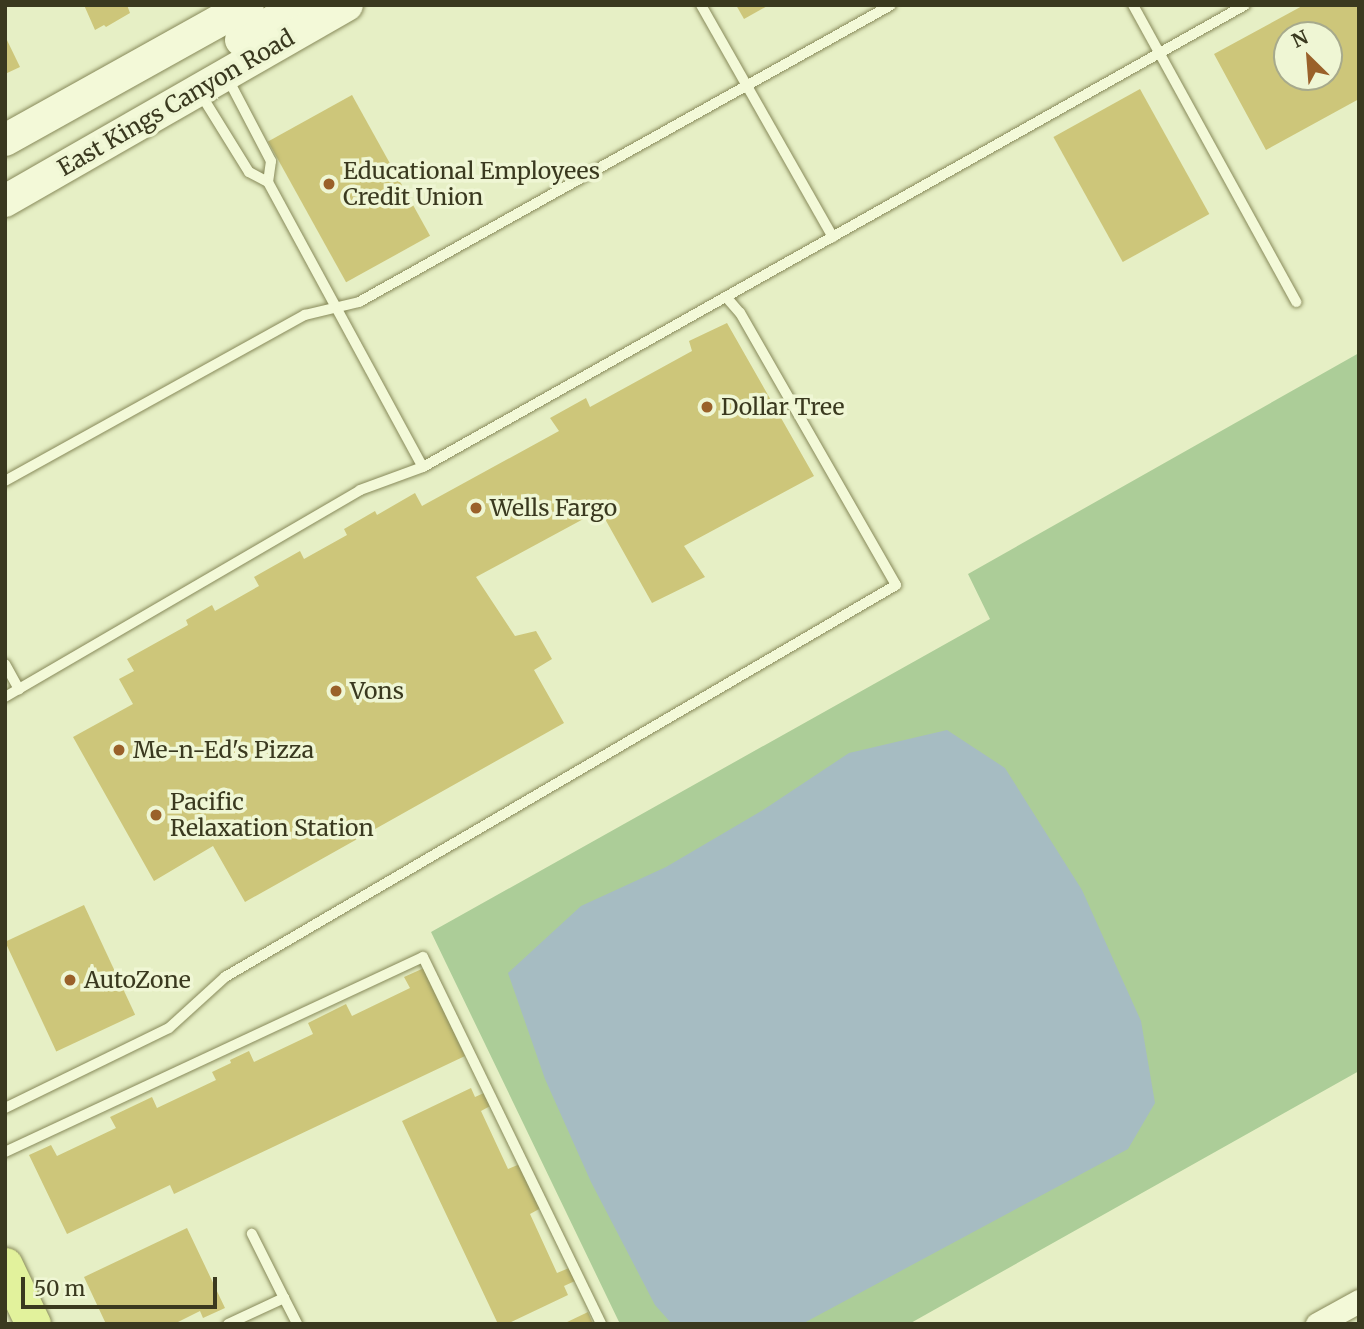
<!DOCTYPE html>
<style>
body{margin:0}
#map{position:relative;width:1364px;height:1329px;overflow:hidden;background:#e6efc5;font-family:Merriweather,serif}
div>[style]{position:absolute}
.green>*{inset:0;background:#accd98}
.water>*{inset:0;background:#a6bcc2}
.building>*{inset:0;background:#cdc67a;transform-origin:0 0}
.roads{filter:drop-shadow(0 0 2px #888a5a) drop-shadow(0 0 2px #888a5a)}
.lane>*{height:10px;margin:-5px;padding:0 5px;transform-origin:5px;border-radius:5px;background:#f3f9d8}
.street>*{height:23px;margin:-11.5px;padding:0 11.5px;transform-origin:11.5px;border-radius:11.5px;background:#f3f9d8}
.secondary>*{height:32px;margin:-16px;padding:0 16px;transform-origin:16px;border-radius:16px;background:#f3f9d8}
.primary>*{height:35px;margin:-17.5px;padding:0 17.5px;transform-origin:17.5px;border-radius:17.5px;background:#e2f29c}
.dots>*{width:19px;height:19px;translate:-50% -50%;box-sizing:border-box;border:4px solid #eff6d4;border-radius:50%}
span{translate:-50% -50%;white-space:nowrap;text-align:center;line-height:1.15;-webkit-text-stroke:7px #eff6d4;paint-order:stroke}
.street-label{font-size:23px;color:#3a391f}
.poi-label{font-size:23px;color:#3a391f}
.left{translate:0 -50%;text-align:left}
.frame{position:absolute;inset:0;border:7px solid #3a391f;pointer-events:none}
.north{position:absolute;left:1273px;top:21px;width:70px;height:70px;box-sizing:border-box;background:#eff6d4;border:2px solid #a7aa8c;border-radius:50%;rotate:335deg;font-size:19px;font-weight:700;line-height:28px;text-align:center;color:#3a391f}
.north::after{content:'';display:block;margin:auto;width:24px;height:32px;background:#9a612a;clip-path:polygon(50% 0,100% 100%,50% 72%,0 100%)}
.scale{position:absolute;left:21px;top:1277px;width:196px;height:32px;box-sizing:border-box;border:4px solid #3a391f;border-top:0;padding-left:9px;font-size:21px;line-height:24px;white-space:nowrap;color:#3a391f;-webkit-text-stroke:5px #eff6d4;paint-order:stroke}
</style>
<div id="map">
<div class="green">
<i style="clip-path:polygon(1359px 353px,1359px 1071px,909px 1324px,620px 1324px,431px 932px,990px 619px,968px 574px)"></i>
</div>
<div class="water">
<i style="clip-path:polygon(947px 730px,1005px 768px,1082px 890px,1141px 1021px,1155px 1103px,1128px 1149px,802px 1324px,672px 1324px,655px 1305px,591px 1182px,545px 1079px,508px 973px,581px 906px,666px 867px,763px 810px,849px 753px)"></i>
</div>
<div class="building">
<i style="clip-path:polygon(84px 5px,127px 5px,130px 13px,106px 27px,104px 25px,95px 30px)"></i>
<i style="clip-path:polygon(736px 5px,769px 5px,744px 19px)"></i>
<i style="clip-path:polygon(evenodd,1304px 5px,1359px 5px,1359px 99px,1266px 150px,1214px 54px,1304px 5px,1287px 35px,1329px 35px,1329px 77px,1287px 77px,1287px 35px)"></i>
<i style="clip-path:polygon(5px 36px,20px 67px,5px 74px)"></i>
<i style="left:1140px;top:89px;width:143px;height:99px;rotate:61deg"></i>
<i style="left:352px;top:95px;width:161px;height:96px;rotate:61deg"></i>
<i style="clip-path:polygon(727px 323px,814px 476px,684px 546px,705px 577px,652px 603px,600px 510px,476px 577px,515px 636px,536px 631px,552px 659px,534px 670px,564px 723px,245px 902px,213px 846px,154px 881px,73px 737px,133px 704px,119px 679px,134px 671px,127px 659px,188px 625px,186px 620px,212px 605px,215px 611px,259px 586px,254px 577px,300px 551px,304px 559px,347px 535px,344px 529px,375px 511px,377px 515px,415px 493px,422px 506px,559px 431px,550px 418px,586px 398px,590px 407px,692px 351px,689px 341px)"></i>
<i style="left:84px;top:905px;width:121px;height:87px;rotate:65deg"></i>
<i style="clip-path:polygon(424px 968px,465px 1056px,174px 1194px,170px 1185px,67px 1234px,29px 1155px,51px 1145px,57px 1156px,116px 1128px,110px 1117px,152px 1097px,157px 1108px,216px 1080px,212px 1072px,231px 1063px,230px 1060px,249px 1051px,254px 1062px,313px 1034px,308px 1023px,346px 1004px,352px 1016px,410px 988px,404px 977px)"></i>
<i style="clip-path:polygon(471px 1088px,475px 1097px,486px 1092px,492px 1105px,481px 1111px,508px 1169px,520px 1164px,541px 1208px,530px 1214px,557px 1273px,569px 1268px,575px 1281px,564px 1286px,568px 1295px,507px 1324px,498px 1324px,402px 1121px)"></i>
<i style="clip-path:polygon(187px 1228px,225px 1308px,203px 1318px,200px 1311px,174px 1324px,106px 1324px,84px 1277px)"></i>
<i style="clip-path:polygon(588px 1312px,593px 1324px,563px 1324px)"></i>
</div>
<div class="roads">
<div class="lane">
<i style="left:701px;top:5px;width:267px;rotate:60.4deg"></i>
<i style="left:1133px;top:5px;width:339px;rotate:61.2deg"></i>
<i style="left:227px;top:77px;width:95px;rotate:62.4deg"></i>
<i style="left:271px;top:161px;width:21px;rotate:98deg"></i>
<i style="left:200px;top:93px;width:93px;rotate:58.2deg"></i>
<i style="left:249px;top:172px;width:21px;rotate:28deg"></i>
<i style="left:268px;top:182px;width:324px;rotate:61.5deg"></i>
<i style="left:5px;top:481px;width:343px;rotate:-29deg"></i>
<i style="left:305px;top:315px;width:56px;rotate:-13.5deg"></i>
<i style="left:359px;top:302px;width:609px;rotate:-29.17deg"></i>
<i style="left:5px;top:664px;width:29px;rotate:61deg"></i>
<i style="left:5px;top:697px;width:411px;rotate:-30.2deg"></i>
<i style="left:360px;top:490px;width:67px;rotate:-20.1deg"></i>
<i style="left:423px;top:467px;width:943px;rotate:-29.34deg"></i>
<i style="left:5px;top:1108px;width:182px;rotate:-26deg"></i>
<i style="left:169px;top:1028px;width:76px;rotate:-42.3deg"></i>
<i style="left:225px;top:977px;width:777px;rotate:-30.29deg"></i>
<i style="left:896px;top:585px;width:314px;rotate:-119.8deg"></i>
<i style="left:740px;top:313px;width:21px;rotate:-131deg"></i>
<i style="left:5px;top:1152px;width:461px;rotate:-25deg"></i>
<i style="left:423px;top:957px;width:408px;rotate:64.1deg"></i>
<i style="left:284px;top:1298px;width:29px;rotate:63deg"></i>
<i style="left:228px;top:1324px;width:62px;rotate:-24.9deg"></i>
<i style="left:284px;top:1298px;width:72px;rotate:-116.6deg"></i>
</div>
<div class="street">
<i style="left:1317px;top:1324px;width:48px;rotate:-28.7deg"></i>
</div>
<div class="secondary">
<i style="left:241px;top:40px;width:69px;rotate:-30.3deg"></i>
<i style="left:5px;top:140px;width:278px;rotate:-29.1deg"></i>
<i style="left:5px;top:201px;width:394px;rotate:-29.8deg"></i>
</div>
<div class="primary">
<i style="left:5px;top:1265px;width:65px;rotate:64.6deg"></i>
</div>
</div>
<div class="dots">
<i style="left:329px;top:184px;background:#9a612a"></i>
<i style="left:707px;top:407px;background:#9a612a"></i>
<i style="left:476px;top:508px;background:#9a612a"></i>
<i style="left:336px;top:691px;background:#9a612a"></i>
<i style="left:119px;top:750px;background:#9a612a"></i>
<i style="left:156px;top:815px;background:#9a612a"></i>
<i style="left:70px;top:980px;background:#9a612a"></i>
</div>
<div class="street-label">
<span style="left:176px;top:103px;rotate:-30deg">East Kings Canyon Road</span>
</div>
<div class="poi-label">
<span class="left" style="left:343px;top:184px">Educational Employees<br>Credit Union</span>
<span class="left" style="left:721px;top:407px">Dollar Tree</span>
<span class="left" style="left:490px;top:508px">Wells Fargo</span>
<span class="left" style="left:350px;top:691px">Vons</span>
<span class="left" style="left:133px;top:750px">Me-n-Ed's Pizza</span>
<span class="left" style="left:170px;top:815px">Pacific<br>Relaxation Station</span>
<span class="left" style="left:84px;top:980px">AutoZone</span>
</div>
<div class="frame"></div>
<div class="north">N</div>
<div class="scale">50 m</div>
</div>
